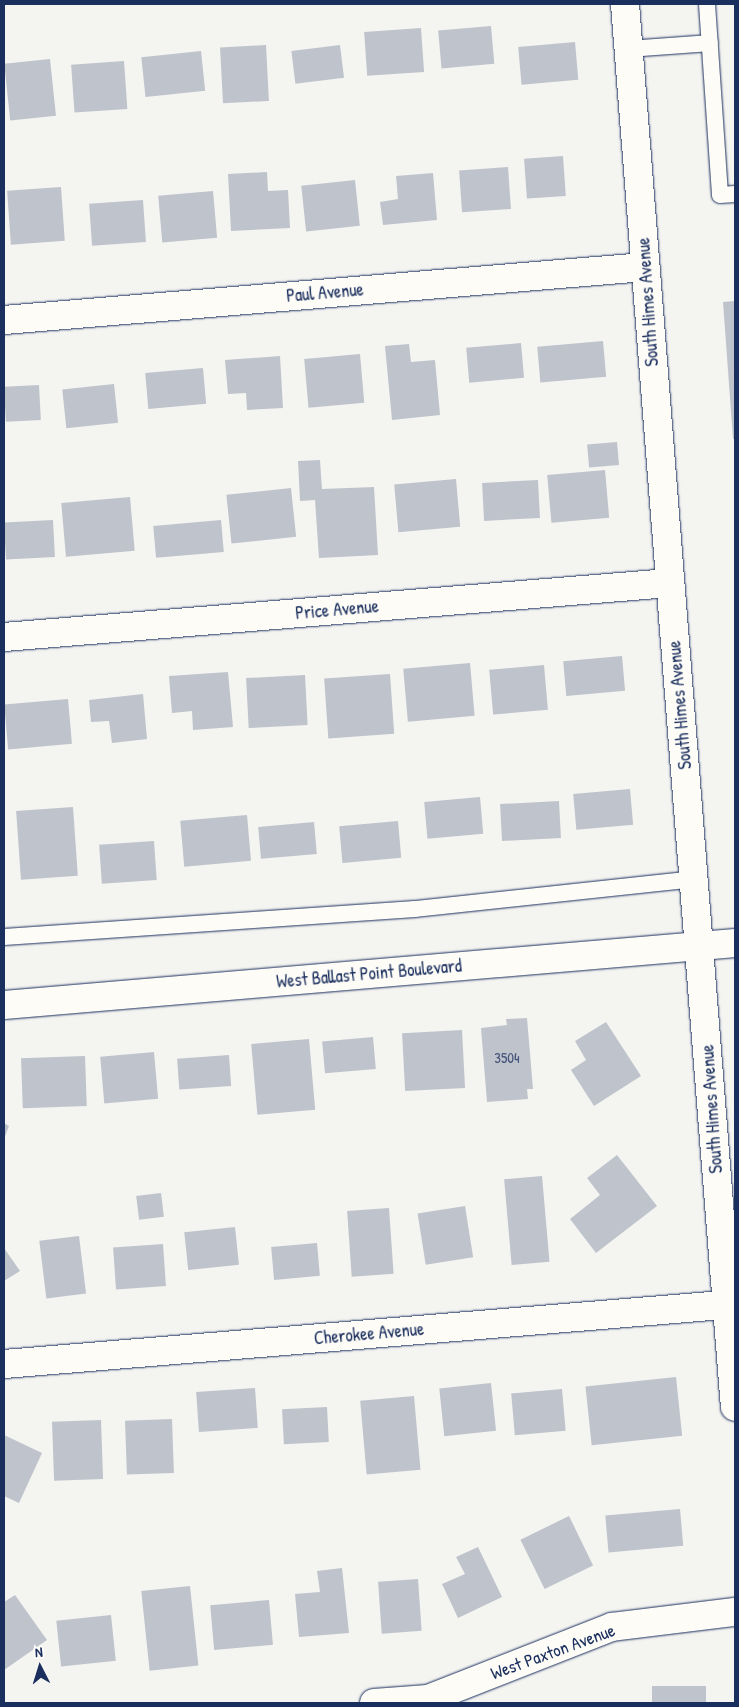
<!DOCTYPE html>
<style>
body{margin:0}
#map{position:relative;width:739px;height:1707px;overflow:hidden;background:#f4f4f1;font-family:"Patrick Hand",sans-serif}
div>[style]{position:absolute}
.building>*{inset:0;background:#bfc3cc;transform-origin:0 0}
.roads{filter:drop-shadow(0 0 1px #1b2f5e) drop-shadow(0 0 1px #1b2f5e)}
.lane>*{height:16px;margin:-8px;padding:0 8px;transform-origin:8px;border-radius:8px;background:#fdfcf7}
.street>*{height:28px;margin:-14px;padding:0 14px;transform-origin:14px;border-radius:14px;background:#fdfcf7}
.secondary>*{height:28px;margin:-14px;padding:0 14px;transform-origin:14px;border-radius:14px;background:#fdfcf7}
span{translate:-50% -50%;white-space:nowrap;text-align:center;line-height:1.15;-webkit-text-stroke:4px #fdfcf7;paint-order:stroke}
.number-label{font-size:15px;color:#44547a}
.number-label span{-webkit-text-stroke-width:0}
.street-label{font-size:18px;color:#1b2f5e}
.frame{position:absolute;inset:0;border:5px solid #1b2f5e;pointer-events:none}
.north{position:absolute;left:15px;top:1642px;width:50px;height:50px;-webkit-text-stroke:4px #fdfcf7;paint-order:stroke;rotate:355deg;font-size:14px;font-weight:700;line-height:20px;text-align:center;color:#1b2f5e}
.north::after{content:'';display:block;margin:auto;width:18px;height:22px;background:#1b2f5e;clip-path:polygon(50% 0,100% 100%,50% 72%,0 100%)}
</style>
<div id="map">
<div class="building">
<i style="left:491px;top:26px;width:38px;height:53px;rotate:85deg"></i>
<i style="left:421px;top:28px;width:44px;height:57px;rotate:86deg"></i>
<i style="left:575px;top:42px;width:38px;height:57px;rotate:85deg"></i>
<i style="left:266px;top:45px;width:56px;height:46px;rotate:87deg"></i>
<i style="left:340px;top:45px;width:33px;height:49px;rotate:83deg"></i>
<i style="left:201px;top:51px;width:40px;height:60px;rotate:84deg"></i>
<i style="left:50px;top:59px;width:57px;height:46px;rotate:84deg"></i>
<i style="left:124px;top:61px;width:48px;height:53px;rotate:86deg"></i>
<i style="left:563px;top:156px;width:40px;height:39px;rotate:86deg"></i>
<i style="left:508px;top:167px;width:42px;height:49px;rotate:86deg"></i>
<i style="clip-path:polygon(267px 172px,268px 191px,288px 190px,290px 228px,231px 231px,228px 174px)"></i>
<i style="clip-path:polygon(433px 173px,437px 220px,383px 225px,380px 202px,398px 199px,396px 176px)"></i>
<i style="left:355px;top:180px;width:46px;height:54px;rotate:84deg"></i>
<i style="left:61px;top:187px;width:54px;height:54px;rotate:86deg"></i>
<i style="left:213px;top:191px;width:47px;height:55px;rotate:85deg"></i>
<i style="left:143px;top:200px;width:42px;height:54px;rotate:86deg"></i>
<i style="clip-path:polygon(735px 301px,735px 439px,733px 439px,723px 302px)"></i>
<i style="left:603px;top:341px;width:36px;height:66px;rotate:85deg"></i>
<i style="left:521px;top:343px;width:35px;height:55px;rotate:85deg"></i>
<i style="clip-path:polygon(409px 344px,411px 362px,435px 360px,440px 415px,392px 420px,385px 346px)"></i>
<i style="left:360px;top:354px;width:49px;height:56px;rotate:85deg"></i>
<i style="clip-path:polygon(280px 356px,283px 408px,247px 410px,246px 393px,228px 394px,225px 360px)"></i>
<i style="left:203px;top:368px;width:36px;height:58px;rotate:85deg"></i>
<i style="left:114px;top:384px;width:39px;height:52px;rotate:84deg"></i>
<i style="left:39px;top:385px;width:35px;height:35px;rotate:87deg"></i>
<i style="left:617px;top:442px;width:23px;height:30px;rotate:85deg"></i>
<i style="clip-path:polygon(320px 460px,322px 489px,374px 487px,378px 555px,319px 558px,315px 500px,300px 501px,298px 461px)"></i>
<i style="left:605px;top:470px;width:48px;height:58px;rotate:85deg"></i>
<i style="left:456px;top:479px;width:48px;height:62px;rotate:85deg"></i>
<i style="left:538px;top:480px;width:38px;height:56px;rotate:87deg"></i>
<i style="left:291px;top:488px;width:49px;height:65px;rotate:84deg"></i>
<i style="left:130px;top:497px;width:54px;height:69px;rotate:85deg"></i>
<i style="left:53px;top:520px;width:37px;height:49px;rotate:87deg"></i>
<i style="left:221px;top:520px;width:32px;height:68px;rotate:85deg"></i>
<i style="left:622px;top:656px;width:35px;height:59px;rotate:85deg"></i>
<i style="left:470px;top:663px;width:53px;height:67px;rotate:85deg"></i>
<i style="left:544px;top:665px;width:45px;height:55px;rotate:85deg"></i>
<i style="clip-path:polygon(228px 672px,233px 727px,193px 730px,192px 711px,172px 713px,169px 676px)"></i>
<i style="left:390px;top:674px;width:60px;height:66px;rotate:86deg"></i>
<i style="left:305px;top:675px;width:50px;height:59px;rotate:87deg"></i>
<i style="clip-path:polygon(143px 694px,147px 739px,112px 743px,109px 721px,91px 722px,89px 700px)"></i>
<i style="left:68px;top:699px;width:45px;height:64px;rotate:85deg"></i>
<i style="left:630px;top:789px;width:36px;height:57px;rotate:85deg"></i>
<i style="left:480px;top:797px;width:37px;height:56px;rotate:85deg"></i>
<i style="left:559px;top:801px;width:37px;height:59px;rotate:87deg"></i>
<i style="left:73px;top:807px;width:69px;height:57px;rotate:86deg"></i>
<i style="left:247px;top:815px;width:46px;height:67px;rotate:85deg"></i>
<i style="left:398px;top:821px;width:37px;height:59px;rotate:85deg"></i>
<i style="left:314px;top:822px;width:32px;height:56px;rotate:85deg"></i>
<i style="left:154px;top:841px;width:39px;height:55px;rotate:86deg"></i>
<i style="clip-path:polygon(527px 1018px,533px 1089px,527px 1089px,528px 1099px,487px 1102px,481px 1028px,507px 1025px,506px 1019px)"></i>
<i style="clip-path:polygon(606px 1022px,641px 1076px,594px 1106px,571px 1070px,586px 1060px,575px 1041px)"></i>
<i style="left:462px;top:1030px;width:58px;height:60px;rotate:87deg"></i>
<i style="left:373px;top:1037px;width:32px;height:51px;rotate:85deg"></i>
<i style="left:309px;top:1039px;width:71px;height:58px;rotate:85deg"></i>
<i style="left:154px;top:1052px;width:47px;height:54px;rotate:85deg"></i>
<i style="left:229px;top:1055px;width:31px;height:52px;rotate:86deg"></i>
<i style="left:85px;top:1056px;width:50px;height:64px;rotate:88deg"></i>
<i style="clip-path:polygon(4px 1123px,9px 1126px,4px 1139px)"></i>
<i style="clip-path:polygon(617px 1155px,657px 1206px,596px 1253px,570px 1219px,600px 1195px,587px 1178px)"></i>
<i style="left:542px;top:1176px;width:86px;height:38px;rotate:85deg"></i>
<i style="left:161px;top:1193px;width:24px;height:25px;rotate:83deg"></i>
<i style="left:465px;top:1206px;width:52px;height:48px;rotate:81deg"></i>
<i style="left:389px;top:1208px;width:66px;height:42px;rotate:86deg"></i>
<i style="left:235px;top:1227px;width:38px;height:51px;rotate:84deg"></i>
<i style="left:79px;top:1236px;width:58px;height:40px;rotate:83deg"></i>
<i style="left:317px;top:1243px;width:33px;height:46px;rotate:85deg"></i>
<i style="left:163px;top:1244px;width:42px;height:50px;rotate:86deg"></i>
<i style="clip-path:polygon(4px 1248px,20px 1271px,4px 1281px)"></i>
<i style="left:676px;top:1377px;width:59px;height:91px;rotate:84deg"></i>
<i style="left:491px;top:1383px;width:48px;height:52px;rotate:84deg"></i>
<i style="left:255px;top:1388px;width:40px;height:59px;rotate:86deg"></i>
<i style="left:562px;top:1389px;width:42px;height:51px;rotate:85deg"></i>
<i style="left:414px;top:1396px;width:74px;height:54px;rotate:85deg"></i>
<i style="left:327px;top:1407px;width:35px;height:45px;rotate:87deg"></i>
<i style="left:172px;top:1419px;width:54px;height:47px;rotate:88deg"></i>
<i style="left:101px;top:1420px;width:59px;height:49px;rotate:88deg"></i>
<i style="clip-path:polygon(4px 1435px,42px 1453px,19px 1503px,4px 1496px)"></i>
<i style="left:680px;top:1509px;width:37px;height:75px;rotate:85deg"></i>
<i style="left:569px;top:1516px;width:55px;height:54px;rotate:64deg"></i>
<i style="clip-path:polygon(478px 1547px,502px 1597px,458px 1618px,442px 1584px,465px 1574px,456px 1557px)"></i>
<i style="clip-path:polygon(342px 1568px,349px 1633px,299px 1637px,295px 1594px,320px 1592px,317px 1571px)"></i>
<i style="left:418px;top:1579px;width:52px;height:40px;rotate:86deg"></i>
<i style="left:190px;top:1586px;width:80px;height:49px;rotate:84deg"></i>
<i style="clip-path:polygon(15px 1595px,47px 1640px,4px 1670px,4px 1602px)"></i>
<i style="left:269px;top:1600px;width:45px;height:59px;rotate:85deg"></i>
<i style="left:111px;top:1615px;width:46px;height:55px;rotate:84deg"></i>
<i style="left:706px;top:1686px;width:17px;height:54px;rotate:90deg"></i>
</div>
<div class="roads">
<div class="lane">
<i style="left:707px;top:4px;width:191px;rotate:86.1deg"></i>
<i style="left:720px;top:195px;width:15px;rotate:-4deg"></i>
<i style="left:629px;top:49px;width:81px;rotate:-4.2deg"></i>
<i style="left:4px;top:937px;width:412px;rotate:-3.9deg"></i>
<i style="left:415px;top:909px;width:281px;rotate:-6.1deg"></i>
</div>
<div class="street">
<i style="left:4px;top:320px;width:643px;rotate:-4.73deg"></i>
<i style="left:4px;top:637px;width:668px;rotate:-4.64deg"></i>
<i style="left:4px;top:1005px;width:734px;rotate:-4.85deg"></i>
<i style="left:4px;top:1364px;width:733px;rotate:-4.69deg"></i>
<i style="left:374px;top:1703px;width:54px;rotate:-4.2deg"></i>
<i style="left:428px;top:1699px;width:198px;rotate:-21.4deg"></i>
<i style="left:612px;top:1627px;width:124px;rotate:-7deg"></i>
</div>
<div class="secondary">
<i style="left:625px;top:4px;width:1407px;rotate:85.52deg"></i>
</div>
</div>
<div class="number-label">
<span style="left:507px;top:1058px">3504</span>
</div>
<div class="street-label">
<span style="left:325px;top:293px;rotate:-5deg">Paul Avenue</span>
<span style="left:648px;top:302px;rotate:-94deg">South Himes Avenue</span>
<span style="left:337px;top:610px;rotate:-5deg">Price Avenue</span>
<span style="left:680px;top:705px;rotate:-95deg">South Himes Avenue</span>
<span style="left:369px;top:974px;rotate:-5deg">West Ballast Point Boulevard</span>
<span style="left:712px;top:1109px;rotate:-94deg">South Himes Avenue</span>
<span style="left:369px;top:1334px;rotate:-5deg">Cherokee Avenue</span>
<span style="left:553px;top:1652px;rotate:-20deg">West Paxton Avenue</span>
</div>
<div class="frame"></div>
<div class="north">N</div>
</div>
